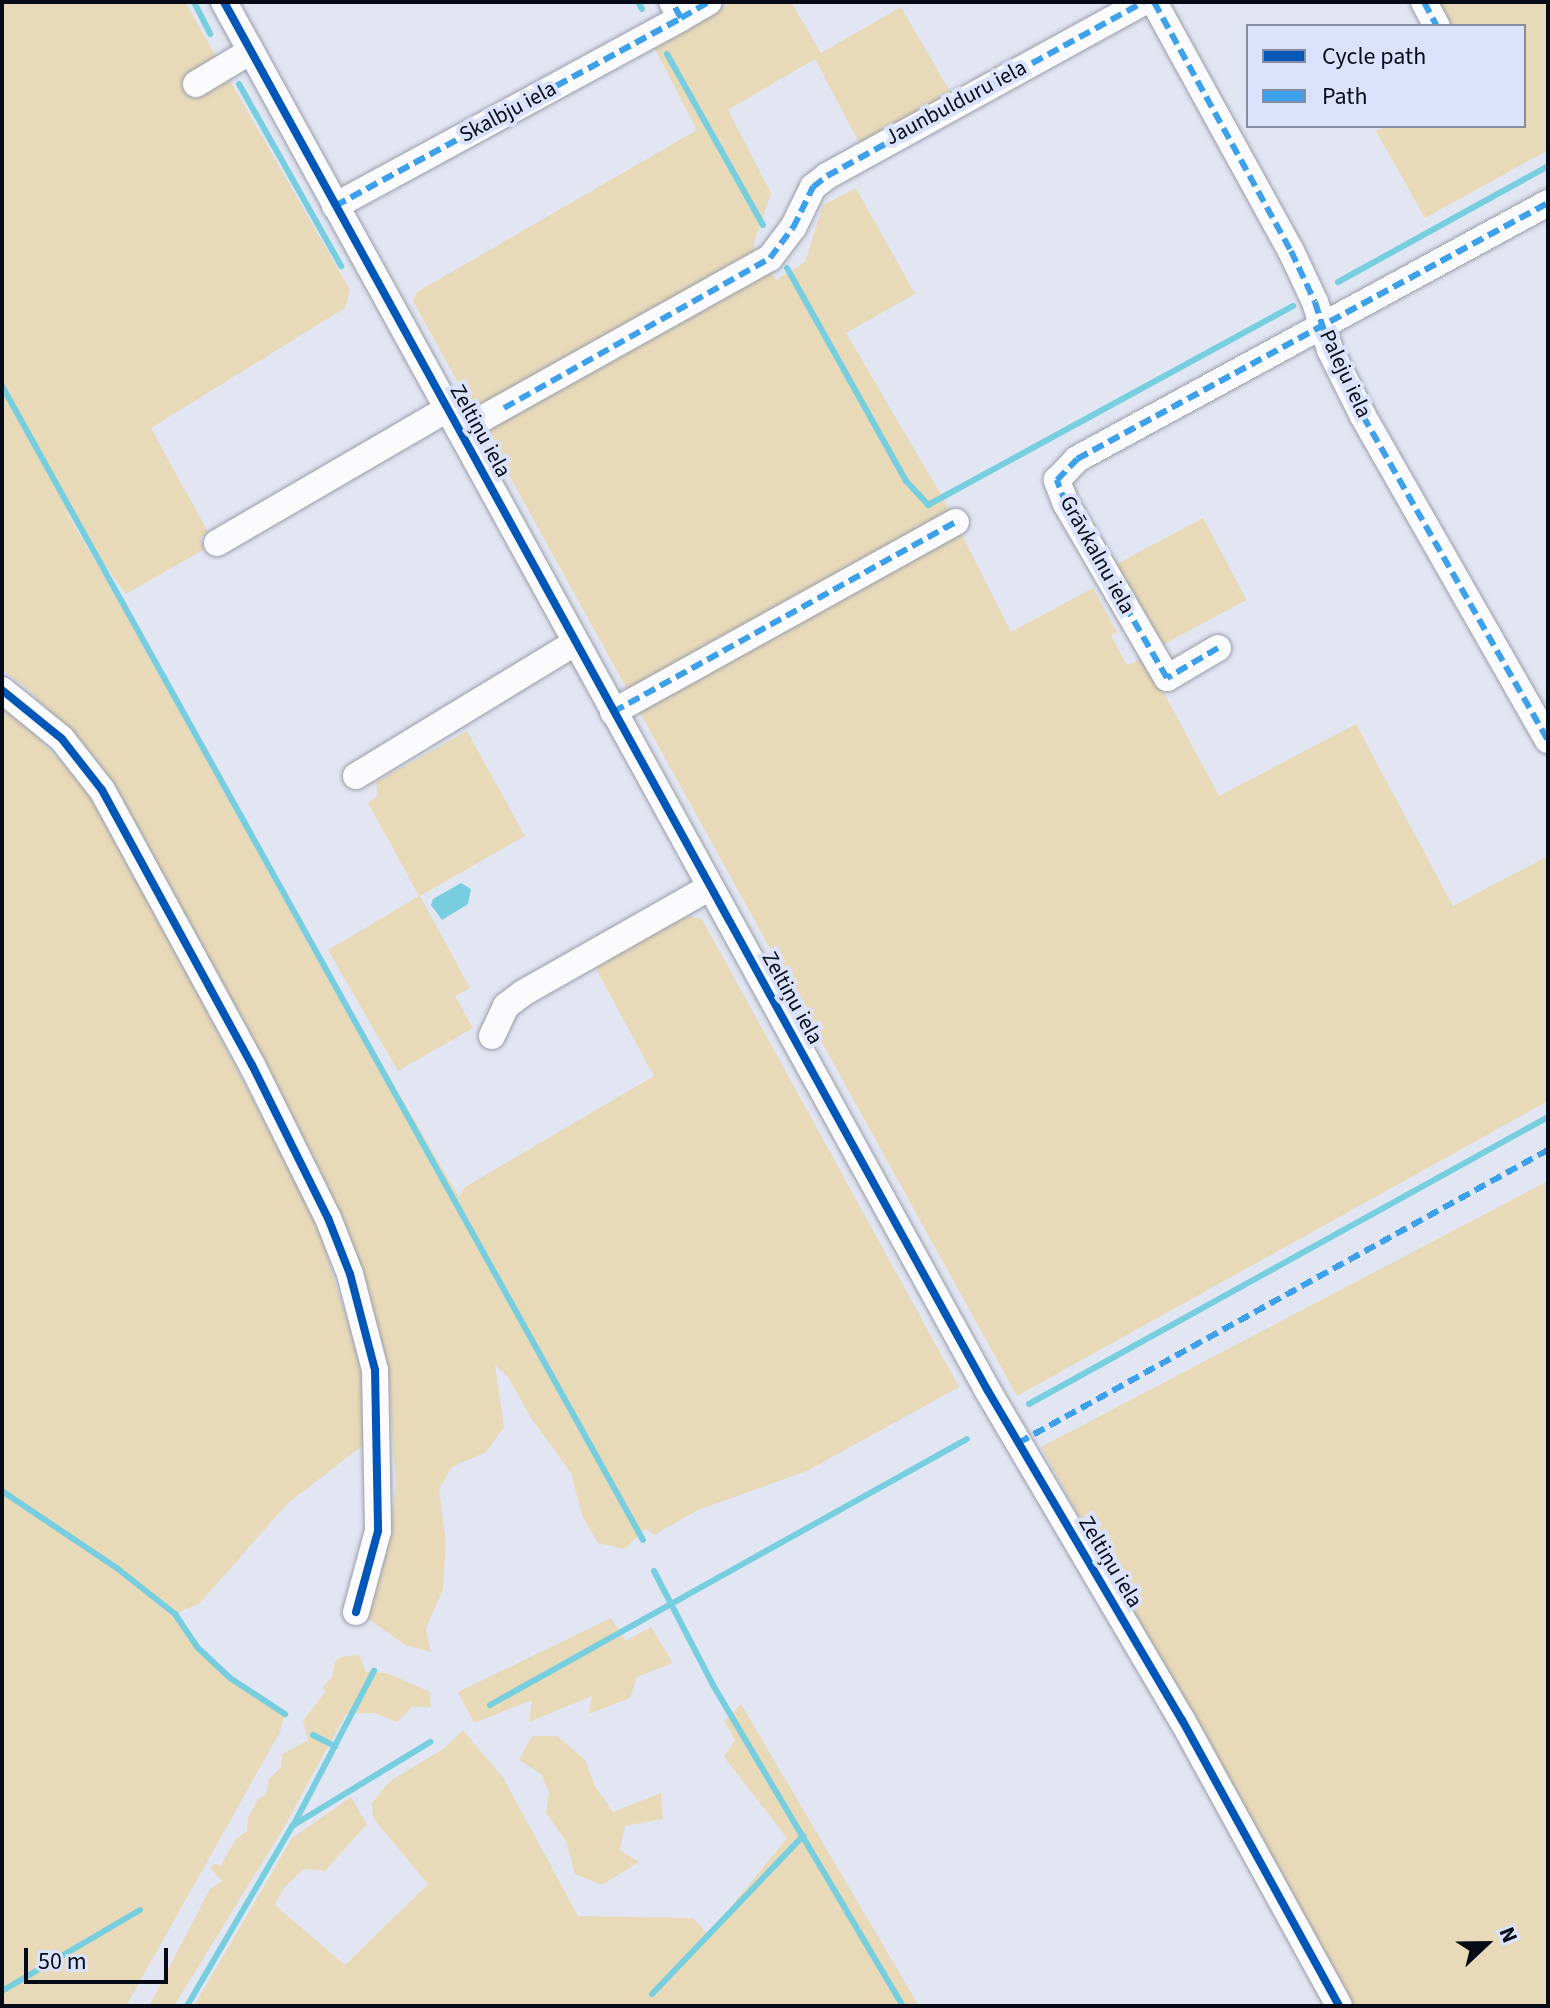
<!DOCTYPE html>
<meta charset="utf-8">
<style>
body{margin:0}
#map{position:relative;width:1550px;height:2008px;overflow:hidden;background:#e2e6f3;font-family:"Source Sans 3",sans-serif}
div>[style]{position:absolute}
.green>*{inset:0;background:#e8dab9;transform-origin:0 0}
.water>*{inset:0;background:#76cedf}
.stream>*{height:6px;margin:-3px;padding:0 3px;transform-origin:3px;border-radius:3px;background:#76cedf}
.roads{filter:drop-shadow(0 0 2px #9a9eaa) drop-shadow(0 0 2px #9a9eaa)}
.minor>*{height:26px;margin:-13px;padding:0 13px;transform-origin:13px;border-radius:13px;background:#fbfbfd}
.quiet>*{height:6px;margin-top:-3px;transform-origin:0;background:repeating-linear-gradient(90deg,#3ca1ea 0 12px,transparent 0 18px)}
.cycleway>*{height:8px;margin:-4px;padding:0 4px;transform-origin:4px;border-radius:4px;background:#0057b8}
span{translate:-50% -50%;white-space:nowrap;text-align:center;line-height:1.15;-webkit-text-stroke:8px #dae3fb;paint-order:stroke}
.street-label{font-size:22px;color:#070b18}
.frame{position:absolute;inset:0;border:4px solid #070b18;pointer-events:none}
.legend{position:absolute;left:1246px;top:24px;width:280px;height:104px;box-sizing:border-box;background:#dae3fb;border:2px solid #868da0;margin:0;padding:10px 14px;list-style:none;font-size:24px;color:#070b18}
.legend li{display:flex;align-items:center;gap:16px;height:40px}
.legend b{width:40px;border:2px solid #868da0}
.north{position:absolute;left:1446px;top:1904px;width:80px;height:80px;-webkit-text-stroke:6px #dae3fb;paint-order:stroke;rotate:68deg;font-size:22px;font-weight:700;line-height:32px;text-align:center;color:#070b18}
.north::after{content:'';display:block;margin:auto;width:28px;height:36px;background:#070b18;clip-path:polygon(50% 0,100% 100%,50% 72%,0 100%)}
.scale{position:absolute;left:24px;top:1948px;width:144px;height:36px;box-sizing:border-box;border:4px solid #070b18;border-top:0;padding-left:10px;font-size:24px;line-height:28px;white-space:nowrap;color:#070b18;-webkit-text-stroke:6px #dae3fb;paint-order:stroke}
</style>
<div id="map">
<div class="green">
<i style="clip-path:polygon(2px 2px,185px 2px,350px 290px,345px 308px,151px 428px,208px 532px,200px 538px,205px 549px,126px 594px,61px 504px,176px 694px,259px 852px,459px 1197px,465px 1187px,654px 1076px,595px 967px,686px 916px,702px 919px,959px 1387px,807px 1471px,698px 1510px,654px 1535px,646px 1528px,625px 1549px,598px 1543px,582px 1516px,571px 1473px,531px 1418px,508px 1377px,495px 1365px,504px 1427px,486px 1452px,452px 1467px,439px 1489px,446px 1542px,443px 1589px,426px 1629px,431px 1652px,405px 1645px,367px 1618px,387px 1551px,396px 1484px,388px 1373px,344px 1222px,112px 784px,70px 732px,28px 689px,2px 670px)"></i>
<i style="clip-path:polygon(733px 2px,791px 2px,821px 53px,901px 7px,951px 93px,860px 144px,815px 59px,728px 110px,771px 193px,753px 246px,776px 280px,805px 262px,823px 205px,856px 188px,915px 294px,846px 333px,946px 503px,1011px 632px,1093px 588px,1117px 632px,1111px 636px,1127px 665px,1145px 657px,1219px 796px,1356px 724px,1453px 906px,1548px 856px,1548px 1101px,1017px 1396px,413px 301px,417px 292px,697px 130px,653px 45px)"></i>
<i style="clip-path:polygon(1431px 2px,1548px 2px,1548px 150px,1425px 218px,1376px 131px,1386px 126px,1524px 126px,1524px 26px,1445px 26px)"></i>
<i style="left:1203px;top:518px;width:93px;height:100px;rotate:62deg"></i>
<i style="clip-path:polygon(2px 702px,94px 795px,317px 1223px,364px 1375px,367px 1442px,287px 1504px,200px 1603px,175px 1614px,197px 1647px,230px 1678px,285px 1714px,280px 1732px,126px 2006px,2px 2006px)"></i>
<i style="clip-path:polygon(467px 731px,525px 836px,420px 896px,470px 988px,455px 996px,473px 1028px,398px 1071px,328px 950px,419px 896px,368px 803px,378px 795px,376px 782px)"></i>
<i style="clip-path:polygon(1548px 1181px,1548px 2006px,1348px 2006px,1041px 1447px)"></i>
<i style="clip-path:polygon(611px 1618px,626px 1641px,651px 1627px,673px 1663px,637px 1677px,630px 1698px,589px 1714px,592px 1696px,529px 1722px,532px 1700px,474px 1723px,458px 1692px)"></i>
<i style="clip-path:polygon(359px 1655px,366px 1672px,387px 1673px,430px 1692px,431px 1707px,412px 1707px,397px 1722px,375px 1713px,346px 1714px,283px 1829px,174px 2006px,149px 2006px,210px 1889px,222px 1881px,210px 1868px,213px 1864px,221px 1865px,236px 1839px,247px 1831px,248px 1818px,258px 1799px,266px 1795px,269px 1779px,281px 1767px,282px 1754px,308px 1740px,303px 1721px,325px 1692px,323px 1687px,332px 1677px,335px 1662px,340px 1657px)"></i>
<i style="clip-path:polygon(741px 1704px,919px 2006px,194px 2006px,292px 1838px,351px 1797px,367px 1824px,325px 1871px,304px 1869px,284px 1888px,275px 1905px,345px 1965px,428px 1884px,373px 1818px,372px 1803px,390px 1781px,445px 1748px,463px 1730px,504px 1779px,578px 1916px,693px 1918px,708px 1935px,787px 1838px,724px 1757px,735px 1740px,724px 1721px)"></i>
<i style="clip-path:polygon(532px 1736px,557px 1736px,585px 1760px,595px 1786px,613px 1812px,661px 1793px,663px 1819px,625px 1826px,620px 1850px,639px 1862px,602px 1885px,575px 1874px,566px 1841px,546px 1813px,549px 1792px,541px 1774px,519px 1760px)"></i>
</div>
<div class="water">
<i style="clip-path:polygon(461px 883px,471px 889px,468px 904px,442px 920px,431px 905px,433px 899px)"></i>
</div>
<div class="stream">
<i style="left:194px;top:2px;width:36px;rotate:63deg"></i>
<i style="left:638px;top:2px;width:8px;rotate:60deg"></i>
<i style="left:667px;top:54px;width:196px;rotate:60.7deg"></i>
<i style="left:239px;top:84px;width:209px;rotate:60.7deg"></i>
<i style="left:787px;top:268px;width:244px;rotate:60.8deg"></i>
<i style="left:906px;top:481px;width:33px;rotate:47deg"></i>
<i style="left:928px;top:505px;width:416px;rotate:-28.6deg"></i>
<i style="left:1338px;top:282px;width:240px;rotate:-28.9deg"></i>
<i style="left:2px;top:386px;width:1320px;rotate:60.95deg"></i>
<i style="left:1029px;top:1404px;width:593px;rotate:-28.94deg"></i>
<i style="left:2px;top:1491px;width:140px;rotate:33.9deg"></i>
<i style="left:118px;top:1569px;width:73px;rotate:38.3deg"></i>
<i style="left:175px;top:1614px;width:40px;rotate:56deg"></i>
<i style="left:197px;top:1647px;width:45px;rotate:43.2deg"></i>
<i style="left:230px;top:1678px;width:66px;rotate:33.2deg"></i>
<i style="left:654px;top:1571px;width:128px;rotate:62.6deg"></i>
<i style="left:713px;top:1685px;width:373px;rotate:59.4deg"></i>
<i style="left:490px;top:1705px;width:546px;rotate:-29.15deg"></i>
<i style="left:313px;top:1735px;width:25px;rotate:27deg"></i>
<i style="left:294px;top:1824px;width:173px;rotate:-62.4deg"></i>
<i style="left:2px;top:1991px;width:160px;rotate:-30.4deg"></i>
<i style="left:652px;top:1994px;width:219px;rotate:-46.3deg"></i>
<i style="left:187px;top:2006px;width:208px;rotate:-59.7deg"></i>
<i style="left:292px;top:1826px;width:162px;rotate:-31.3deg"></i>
</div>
<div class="roads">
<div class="minor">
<i style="left:224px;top:2px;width:1585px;rotate:61.19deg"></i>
<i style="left:988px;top:1391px;width:382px;rotate:59.5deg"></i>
<i style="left:1182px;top:1720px;width:326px;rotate:61.2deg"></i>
<i style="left:1154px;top:2px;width:284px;rotate:61.2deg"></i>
<i style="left:1291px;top:251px;width:56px;rotate:64.8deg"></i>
<i style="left:1315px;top:302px;width:50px;rotate:72.6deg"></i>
<i style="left:1330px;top:350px;width:74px;rotate:63.4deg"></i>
<i style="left:1363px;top:416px;width:373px;rotate:60.3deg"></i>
<i style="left:1424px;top:2px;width:27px;rotate:62deg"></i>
<i style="left:681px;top:18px;width:32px;rotate:-30deg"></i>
<i style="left:196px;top:84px;width:64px;rotate:-31deg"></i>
<i style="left:335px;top:206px;width:394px;rotate:-28.5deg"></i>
<i style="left:681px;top:18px;width:18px;rotate:-119deg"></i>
<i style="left:460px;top:431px;width:355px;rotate:-29.2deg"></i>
<i style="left:770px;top:258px;width:38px;rotate:-53deg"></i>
<i style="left:793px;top:228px;width:46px;rotate:-64deg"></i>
<i style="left:813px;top:187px;width:18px;rotate:-38deg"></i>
<i style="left:827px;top:176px;width:361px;rotate:-28.8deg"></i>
<i style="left:217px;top:543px;width:266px;rotate:-30.2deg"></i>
<i style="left:1218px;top:648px;width:59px;rotate:149.5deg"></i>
<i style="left:1167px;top:678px;width:201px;rotate:-120.1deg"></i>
<i style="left:1066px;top:504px;width:26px;rotate:-111deg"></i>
<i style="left:1057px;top:480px;width:29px;rotate:-46deg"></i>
<i style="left:1077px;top:459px;width:536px;rotate:-28.53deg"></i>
<i style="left:2px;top:690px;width:77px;rotate:39.2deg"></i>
<i style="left:62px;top:739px;width:65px;rotate:51.9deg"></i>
<i style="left:102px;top:790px;width:313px;rotate:61.4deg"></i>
<i style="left:252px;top:1065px;width:171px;rotate:63.6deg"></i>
<i style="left:328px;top:1218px;width:60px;rotate:68.6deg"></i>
<i style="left:350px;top:1274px;width:99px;rotate:75.4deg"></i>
<i style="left:375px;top:1370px;width:161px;rotate:88.9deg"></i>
<i style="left:378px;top:1531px;width:84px;rotate:105.2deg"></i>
<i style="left:613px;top:712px;width:392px;rotate:-29deg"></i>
<i style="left:356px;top:776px;width:256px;rotate:-31.3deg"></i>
<i style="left:492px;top:1036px;width:33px;rotate:-65deg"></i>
<i style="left:506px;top:1006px;width:21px;rotate:-37deg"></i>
<i style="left:523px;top:993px;width:215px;rotate:-29.5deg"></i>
</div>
</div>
<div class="quiet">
<i style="left:1154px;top:2px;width:284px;rotate:61.2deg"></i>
<i style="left:1291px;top:251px;width:56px;rotate:64.8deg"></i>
<i style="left:1315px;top:302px;width:50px;rotate:72.6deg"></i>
<i style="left:1330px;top:350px;width:74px;rotate:63.4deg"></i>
<i style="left:1363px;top:416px;width:373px;rotate:60.3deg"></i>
<i style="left:1424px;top:2px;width:27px;rotate:62deg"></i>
<i style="left:681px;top:18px;width:32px;rotate:-30deg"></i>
<i style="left:335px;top:206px;width:394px;rotate:-28.5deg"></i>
<i style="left:681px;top:18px;width:18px;rotate:-119deg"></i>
<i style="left:504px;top:408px;width:305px;rotate:-29.4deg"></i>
<i style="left:770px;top:258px;width:38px;rotate:-53deg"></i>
<i style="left:793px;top:228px;width:46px;rotate:-64deg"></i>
<i style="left:813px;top:187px;width:18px;rotate:-38deg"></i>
<i style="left:827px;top:176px;width:361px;rotate:-28.8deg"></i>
<i style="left:1218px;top:648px;width:59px;rotate:149.5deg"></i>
<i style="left:1167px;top:678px;width:201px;rotate:-120.1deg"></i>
<i style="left:1066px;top:504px;width:26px;rotate:-111deg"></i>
<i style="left:1057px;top:480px;width:29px;rotate:-46deg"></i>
<i style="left:1077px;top:459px;width:536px;rotate:-28.53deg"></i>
<i style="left:613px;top:712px;width:392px;rotate:-29deg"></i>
<i style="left:1018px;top:1443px;width:606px;rotate:-28.94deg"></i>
</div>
<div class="cycleway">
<i style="left:224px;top:2px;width:1585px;rotate:61.19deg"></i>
<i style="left:988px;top:1391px;width:382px;rotate:59.5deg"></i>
<i style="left:1182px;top:1720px;width:326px;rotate:61.2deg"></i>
<i style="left:2px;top:690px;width:77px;rotate:39.2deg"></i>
<i style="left:62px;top:739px;width:65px;rotate:51.9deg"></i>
<i style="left:102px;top:790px;width:313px;rotate:61.4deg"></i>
<i style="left:252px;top:1065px;width:171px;rotate:63.6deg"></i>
<i style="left:328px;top:1218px;width:60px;rotate:68.6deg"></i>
<i style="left:350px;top:1274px;width:99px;rotate:75.4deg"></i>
<i style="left:375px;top:1370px;width:161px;rotate:88.9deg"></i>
<i style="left:378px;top:1531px;width:84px;rotate:105.2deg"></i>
</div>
<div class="street-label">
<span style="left:956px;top:103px;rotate:-28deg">Jaunbulduru iela</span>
<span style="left:508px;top:112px;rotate:-28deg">Skalbju iela</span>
<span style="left:1345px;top:374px;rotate:65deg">Paleju iela</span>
<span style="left:480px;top:431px;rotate:61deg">Zeltiņu iela</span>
<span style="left:1097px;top:555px;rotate:61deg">Grāvkalnu iela</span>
<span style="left:792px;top:998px;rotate:61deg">Zeltiņu iela</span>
<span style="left:1110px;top:1562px;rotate:59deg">Zeltiņu iela</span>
</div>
<div class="frame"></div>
<ul class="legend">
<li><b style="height:10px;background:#0057b8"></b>Cycle path</li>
<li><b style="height:10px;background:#3ca1ea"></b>Path</li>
</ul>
<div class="north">N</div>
<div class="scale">50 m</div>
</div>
